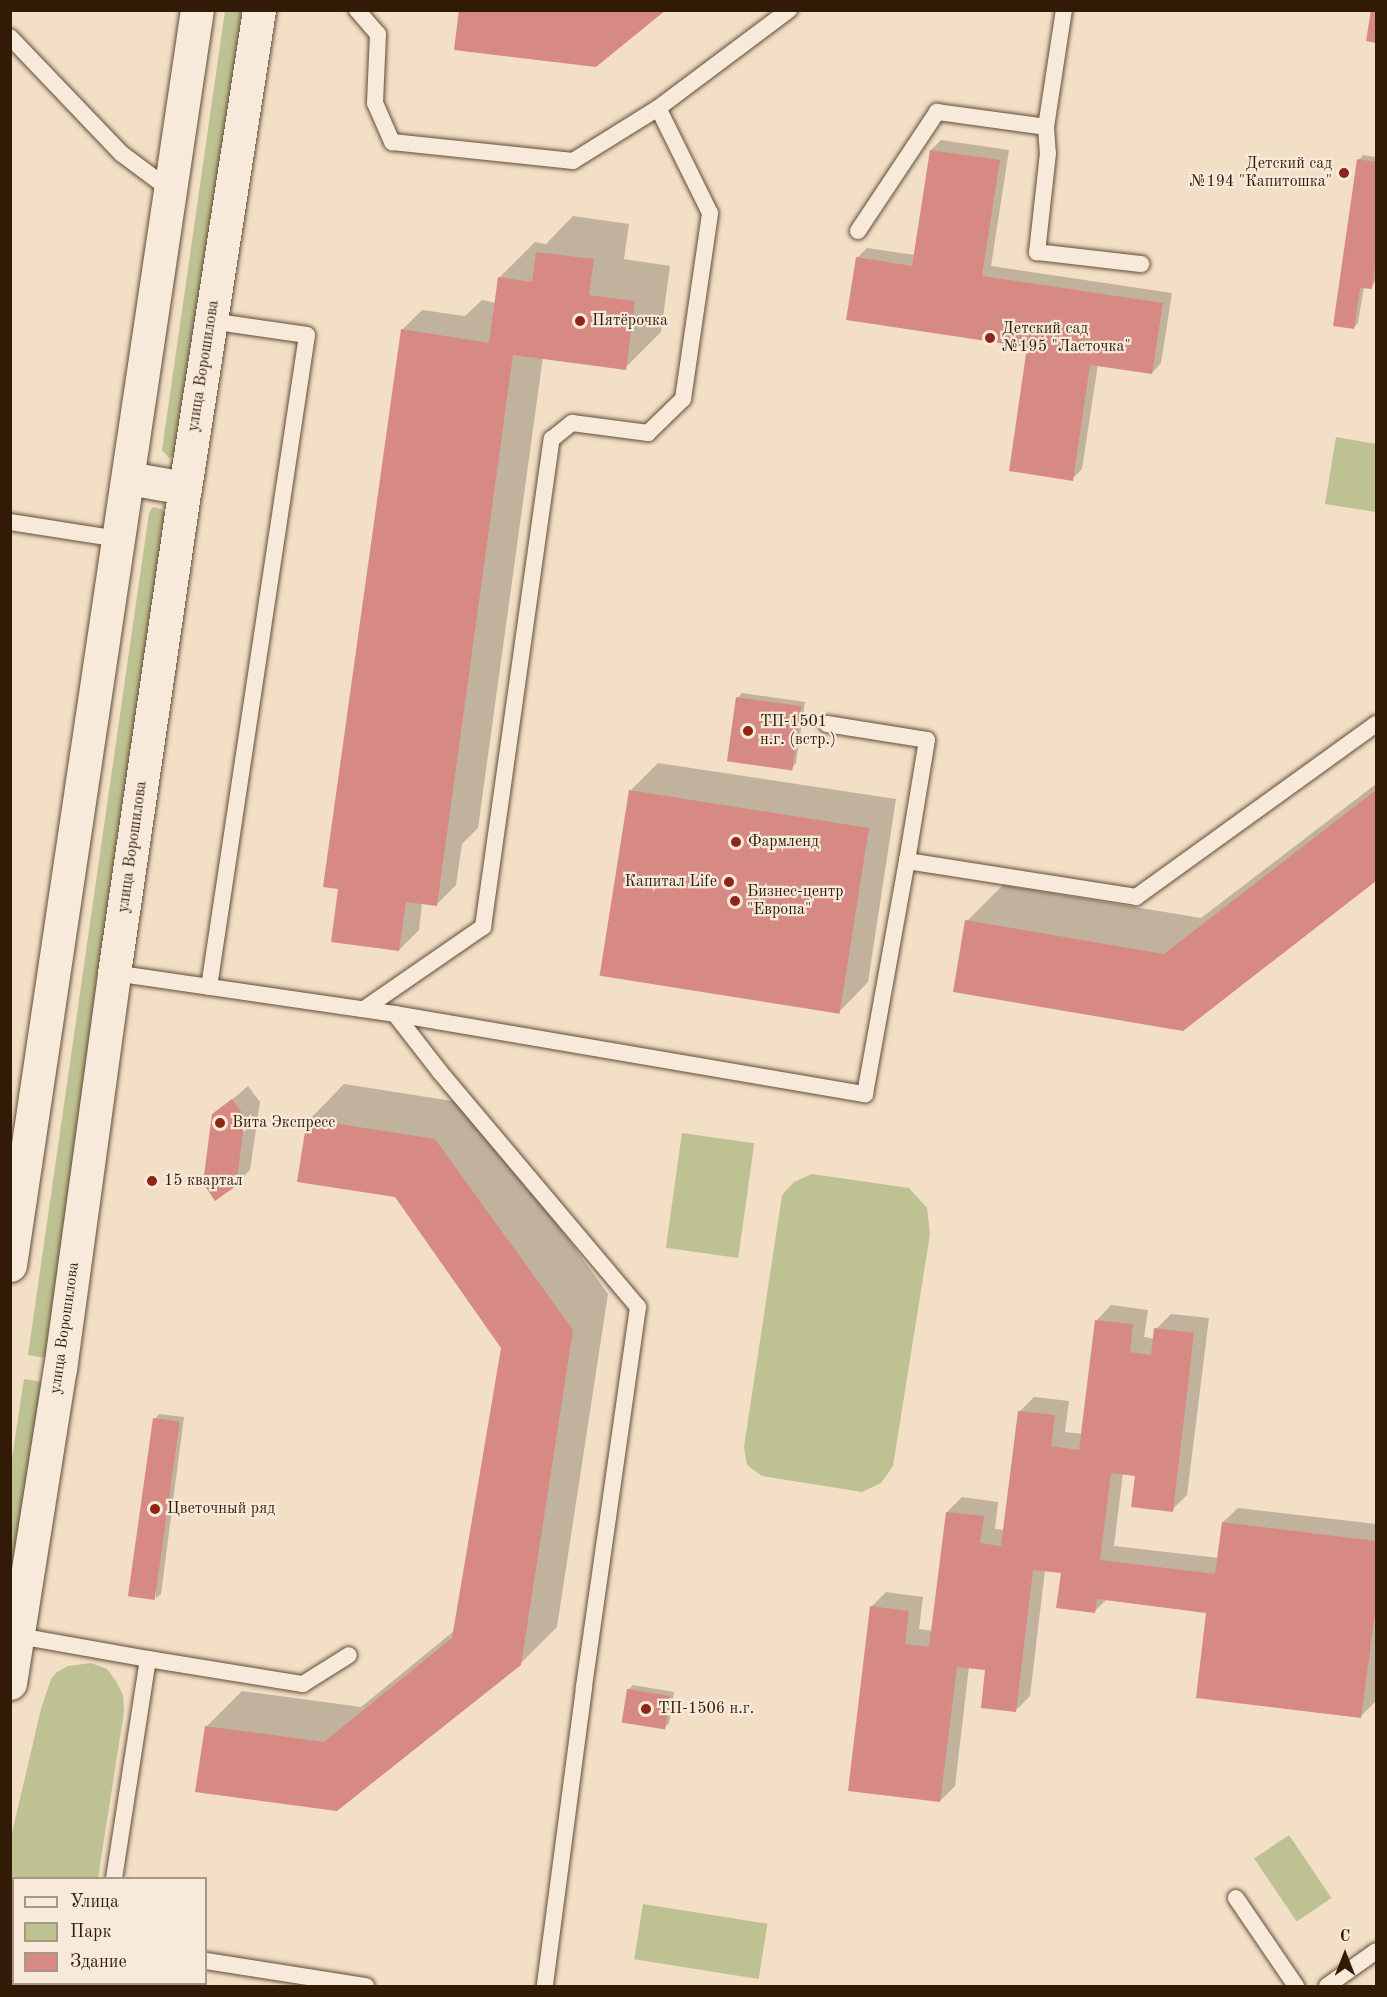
<!DOCTYPE html>
<meta charset="utf-8">
<style>
body{margin:0}
#map{position:relative;width:1387px;height:1997px;overflow:hidden;background:#f2dfc6;font-family:"Old Standard TT",serif}
div>[style]{position:absolute}
.green>*{inset:0;background:#bec192;transform-origin:0 0}
.shadow>*{inset:0;background:#0003}
.building>*{inset:0;background:#d78a83;transform-origin:0 0}
.roads{filter:drop-shadow(0 0 2px #624c36) drop-shadow(0 0 2px #624c36)}
.lane>*{height:16px;margin:-8px;padding:0 8px;transform-origin:8px;border-radius:8px;background:#f7eada}
.secondary>*{height:33px;margin:-16.5px;padding:0 16.5px;transform-origin:16.5px;border-radius:16.5px;background:#f7eada}
.dots>*{width:16px;height:16px;translate:-50% -50%;box-sizing:border-box;border:3px solid #f7eada;border-radius:50%}
span{translate:-50% -50%;white-space:nowrap;text-align:center;line-height:1.15;-webkit-text-stroke:4.5px #f7eada;paint-order:stroke}
.poi-label{font-size:16px;color:#321b06}
.right{translate:-100% -50%;text-align:right}
.left{translate:0 -50%;text-align:left}
.street-label{font-size:16px;color:#321b06}
.frame{position:absolute;inset:0;border:12px solid #321b06;pointer-events:none}
.legend{position:absolute;left:12px;top:1877px;width:195px;height:108px;box-sizing:border-box;background:#f7eada;border:2px solid #a89785;margin:0;padding:8px 10px;list-style:none;font-size:18px;color:#321b06}
.legend li{display:flex;align-items:center;gap:12px;height:30px}
.legend b{width:30px;border:2px solid #a89785}
.north{position:absolute;left:1315px;top:1925px;width:60px;height:60px;-webkit-text-stroke:4px #f7eada;paint-order:stroke;rotate:0deg;font-size:16px;font-weight:700;line-height:24px;text-align:center;color:#321b06}
.north::after{content:'';display:block;margin:auto;width:21px;height:27px;background:#321b06;clip-path:polygon(50% 0,100% 100%,50% 72%,0 100%)}
</style>
<div id="map">
<div class="green">
<i style="clip-path:polygon(225px 11px,242px 11px,178px 453px,169px 458px,162px 450px)"></i>
<i style="clip-path:polygon(1336px 437px,1376px 444px,1376px 512px,1325px 504px)"></i>
<i style="clip-path:polygon(153px 507px,162px 509px,166px 515px,45px 1358px,28px 1355px,149px 513px)"></i>
<i style="left:682px;top:1133px;width:73px;height:116px;rotate:8deg"></i>
<i style="clip-path:polygon(812px 1174px,909px 1188px,927px 1208px,930px 1234px,893px 1466px,881px 1483px,862px 1492px,762px 1476px,747px 1465px,744px 1447px,782px 1195px,794px 1182px)"></i>
<i style="clip-path:polygon(24px 1379px,42px 1382px,11px 1592px,10px 1472px)"></i>
<i style="clip-path:polygon(91px 1663px,107px 1669px,116px 1681px,123px 1695px,124px 1712px,98px 1878px,14px 1878px,14px 1984px,127px 1984px,127px 1986px,11px 1986px,11px 1837px,41px 1709px,51px 1679px,57px 1672px,68px 1666px)"></i>
<i style="left:1289px;top:1835px;width:76px;height:42px;rotate:56deg"></i>
<i style="left:643px;top:1904px;width:126px;height:56px;rotate:9deg"></i>
</div>
<div class="shadow">
<i style="clip-path:polygon(941px 140px,1009px 150px,991px 266px,1172px 293px,1161px 363px,1152px 373px,1098px 364px,1082px 469px,1072px 479px,1029px 346px,857px 258px,867px 248px,915px 255px,931px 150px)"></i>
<i style="clip-path:polygon(1363px 155px,1376px 157px,1376px 279px,1371px 288px,1364px 287px,1358px 323px,1354px 328px,1359px 160px)"></i>
<i style="clip-path:polygon(573px 216px,629px 224px,624px 259px,670px 266px,661px 332px,625px 368px,543px 357px,478px 828px,462px 844px,456px 885px,436px 905px,422px 903px,419px 930px,399px 950px,402px 330px,422px 310px,465px 316px,482px 300px,496px 303px,499px 278px,535px 242px,546px 244px)"></i>
<i style="clip-path:polygon(742px 693px,805px 702px,796px 763px,792px 768px,738px 698px)"></i>
<i style="clip-path:polygon(658px 763px,896px 799px,868px 982px,841px 1010px,631px 790px)"></i>
<i style="clip-path:polygon(1376px 784px,1376px 880px,1182px 1029px,967px 921px,1003px 885px,1201px 918px)"></i>
<i style="clip-path:polygon(344px 1084px,471px 1104px,608px 1294px,557px 1627px,520px 1664px,337px 1810px,206px 1727px,242px 1691px,361px 1707px,454px 1631px,502px 1347px,396px 1196px,309px 1120px)"></i>
<i style="clip-path:polygon(248px 1086px,260px 1102px,250px 1170px,235px 1185px,214px 1115px)"></i>
<i style="clip-path:polygon(1111px 1305px,1148px 1310px,1144px 1337px,1155px 1339px,1156px 1329px,1171px 1314px,1209px 1318px,1187px 1495px,1172px 1510px,1137px 1474px,1123px 1473px,1114px 1546px,1219px 1558px,1223px 1522px,1238px 1508px,1376px 1524px,1376px 1701px,1361px 1716px,1208px 1612px,1107px 1599px,1095px 1611px,1062px 1572px,1045px 1570px,1030px 1696px,1015px 1711px,987px 1669px,969px 1667px,955px 1786px,940px 1801px,871px 1607px,886px 1592px,923px 1597px,919px 1629px,933px 1631px,947px 1512px,962px 1497px,998px 1502px,995px 1529px,1005px 1530px,1019px 1412px,1034px 1397px,1069px 1401px,1065px 1432px,1083px 1434px,1097px 1320px)"></i>
<i style="clip-path:polygon(159px 1414px,184px 1417px,161px 1594px,156px 1598px,155px 1419px)"></i>
<i style="clip-path:polygon(633px 1685px,674px 1692px,669px 1723px,665px 1727px,628px 1690px)"></i>
</div>
<div class="building">
<i style="clip-path:polygon(459px 10px,666px 10px,596px 67px,454px 50px)"></i>
<i style="clip-path:polygon(1371px 10px,1376px 10px,1376px 43px,1366px 41px)"></i>
<i style="clip-path:polygon(930px 150px,1000px 160px,982px 276px,1163px 303px,1152px 374px,1090px 365px,1073px 481px,1009px 471px,1027px 347px,846px 320px,856px 257px,912px 266px)"></i>
<i style="clip-path:polygon(1357px 159px,1376px 162px,1376px 258px,1372px 289px,1360px 288px,1354px 329px,1333px 326px)"></i>
<i style="clip-path:polygon(536px 252px,594px 259px,589px 295px,635px 301px,626px 370px,513px 355px,437px 906px,406px 902px,399px 951px,331px 942px,338px 889px,323px 887px,401px 329px,489px 343px,498px 277px,532px 282px)"></i>
<i style="left:736px;top:697px;width:66px;height:65px;rotate:8deg"></i>
<i style="left:629px;top:790px;width:243px;height:188px;rotate:9deg"></i>
<i style="clip-path:polygon(1376px 790px,1376px 881px,1183px 1031px,953px 992px,965px 920px,1164px 954px)"></i>
<i style="clip-path:polygon(232px 1099px,245px 1117px,236px 1186px,215px 1201px,203px 1183px,212px 1114px)"></i>
<i style="clip-path:polygon(307px 1119px,435px 1139px,573px 1330px,521px 1665px,337px 1811px,195px 1792px,205px 1726px,324px 1742px,452px 1638px,501px 1348px,395px 1197px,297px 1182px)"></i>
<i style="clip-path:polygon(1095px 1320px,1133px 1324px,1130px 1352px,1151px 1355px,1154px 1328px,1194px 1333px,1173px 1512px,1131px 1507px,1135px 1476px,1111px 1473px,1100px 1560px,1215px 1574px,1222px 1522px,1376px 1541px,1376px 1605px,1361px 1718px,1196px 1698px,1206px 1613px,1097px 1599px,1095px 1613px,1056px 1608px,1061px 1573px,1033px 1570px,1016px 1712px,981px 1708px,985px 1670px,957px 1667px,940px 1802px,848px 1791px,870px 1606px,909px 1611px,905px 1644px,929px 1647px,946px 1512px,984px 1516px,980px 1543px,1001px 1546px,1018px 1411px,1055px 1415px,1051px 1446px,1079px 1450px)"></i>
<i style="left:153px;top:1418px;width:27px;height:180px;rotate:8deg"></i>
<i style="left:627px;top:1689px;width:44px;height:34px;rotate:9deg"></i>
</div>
<div class="roads">
<div class="lane">
<i style="left:357px;top:10px;width:32px;rotate:49deg"></i>
<i style="left:378px;top:34px;width:69px;rotate:92.5deg"></i>
<i style="left:375px;top:103px;width:43px;rotate:66.4deg"></i>
<i style="left:392px;top:142px;width:182px;rotate:6deg"></i>
<i style="left:573px;top:161px;width:100px;rotate:-31.9deg"></i>
<i style="left:658px;top:108px;width:164px;rotate:-36.8deg"></i>
<i style="left:10px;top:37px;width:162px;rotate:46.3deg"></i>
<i style="left:122px;top:154px;width:59px;rotate:36.7deg"></i>
<i style="left:1046px;top:127px;width:26px;rotate:86deg"></i>
<i style="left:1048px;top:153px;width:100px;rotate:96.3deg"></i>
<i style="left:1037px;top:252px;width:105px;rotate:6.6deg"></i>
<i style="left:858px;top:231px;width:143px;rotate:-56.4deg"></i>
<i style="left:937px;top:112px;width:110px;rotate:7.8deg"></i>
<i style="left:1046px;top:127px;width:118px;rotate:-81.3deg"></i>
<i style="left:10px;top:522px;width:109px;rotate:8.9deg"></i>
<i style="left:827px;top:724px;width:101px;rotate:9.1deg"></i>
<i style="left:927px;top:740px;width:123px;rotate:99.4deg"></i>
<i style="left:114px;top:973px;width:284px;rotate:8.3deg"></i>
<i style="left:395px;top:1014px;width:477px;rotate:9.7deg"></i>
<i style="left:865px;top:1094px;width:237px;rotate:-79.8deg"></i>
<i style="left:907px;top:861px;width:232px;rotate:8.9deg"></i>
<i style="left:1136px;top:897px;width:296px;rotate:-35.8deg"></i>
<i style="left:209px;top:987px;width:659px;rotate:-81.45deg"></i>
<i style="left:307px;top:335px;width:98px;rotate:-171.8deg"></i>
<i style="left:364px;top:1009px;width:145px;rotate:-34.6deg"></i>
<i style="left:483px;top:927px;width:493px;rotate:-82deg"></i>
<i style="left:552px;top:439px;width:26px;rotate:-39deg"></i>
<i style="left:572px;top:423px;width:77px;rotate:7.5deg"></i>
<i style="left:648px;top:433px;width:49px;rotate:-44.2deg"></i>
<i style="left:683px;top:399px;width:188px;rotate:-81.7deg"></i>
<i style="left:710px;top:213px;width:117px;rotate:-116.3deg"></i>
<i style="left:395px;top:1014px;width:73px;rotate:52.2deg"></i>
<i style="left:440px;top:1072px;width:307px;rotate:49.9deg"></i>
<i style="left:638px;top:1307px;width:385px;rotate:98.1deg"></i>
<i style="left:584px;top:1688px;width:301px;rotate:97.5deg"></i>
<i style="left:19px;top:1636px;width:131px;rotate:10.1deg"></i>
<i style="left:148px;top:1659px;width:222px;rotate:98.8deg"></i>
<i style="left:148px;top:1659px;width:157px;rotate:9.2deg"></i>
<i style="left:303px;top:1684px;width:54px;rotate:-32.2deg"></i>
<i style="left:1236px;top:1898px;width:107px;rotate:55.7deg"></i>
<i style="left:206px;top:1961px;width:162px;rotate:8.9deg"></i>
<i style="left:1327px;top:1986px;width:60px;rotate:-35.5deg"></i>
</div>
<div class="secondary">
<i style="left:128px;top:478px;width:58px;rotate:10deg"></i>
<i style="left:10px;top:1265px;width:1269px;rotate:-81.53deg"></i>
<i style="left:10px;top:1683px;width:318px;rotate:-81deg"></i>
<i style="left:60px;top:1369px;width:400px;rotate:-82.2deg"></i>
<i style="left:114px;top:973px;width:490px;rotate:-81.7deg"></i>
<i style="left:185px;top:488px;width:484px;rotate:-81.2deg"></i>
</div>
</div>
<div class="dots">
<i style="left:1344px;top:173px;background:#8f2418"></i>
<i style="left:580px;top:321px;background:#8f2418"></i>
<i style="left:990px;top:338px;background:#8f2418"></i>
<i style="left:748px;top:731px;background:#8f2418"></i>
<i style="left:736px;top:842px;background:#8f2418"></i>
<i style="left:729px;top:882px;background:#8f2418"></i>
<i style="left:735px;top:901px;background:#8f2418"></i>
<i style="left:220px;top:1123px;background:#8f2418"></i>
<i style="left:152px;top:1181px;background:#8f2418"></i>
<i style="left:155px;top:1509px;background:#8f2418"></i>
<i style="left:646px;top:1709px;background:#8f2418"></i>
</div>
<div class="poi-label">
<span class="right" style="left:1332px;top:173px">Детский сад<br>№194 "Капитошка"</span>
<span class="left" style="left:592px;top:321px">Пятёрочка</span>
<span class="left" style="left:1002px;top:338px">Детский сад<br>№195 "Ласточка"</span>
<span class="left" style="left:760px;top:731px">ТП-1501<br>н.г. (встр.)</span>
<span class="left" style="left:748px;top:842px">Фармленд</span>
<span class="right" style="left:717px;top:882px">Капитал Life</span>
<span class="left" style="left:747px;top:901px">Бизнес-центр<br>"Европа"</span>
<span class="left" style="left:232px;top:1123px">Вита Экспресс</span>
<span class="left" style="left:164px;top:1181px">15 квартал</span>
<span class="left" style="left:167px;top:1509px">Цветочный ряд</span>
<span class="left" style="left:658px;top:1709px">ТП-1506 н.г.</span>
</div>
<div class="street-label">
<span style="left:204px;top:366px;rotate:-81deg">улица Ворошилова</span>
<span style="left:133px;top:847px;rotate:-82deg">улица Ворошилова</span>
<span style="left:65px;top:1328px;rotate:-82deg">улица Ворошилова</span>
</div>
<div class="frame"></div>
<ul class="legend">
<li><b style="height:8px;background:#f7eada"></b>Улица</li>
<li><b style="height:16px;background:#bec192"></b>Парк</li>
<li><b style="height:16px;background:#d78a83"></b>Здание</li>
</ul>
<div class="north">С</div>
</div>
